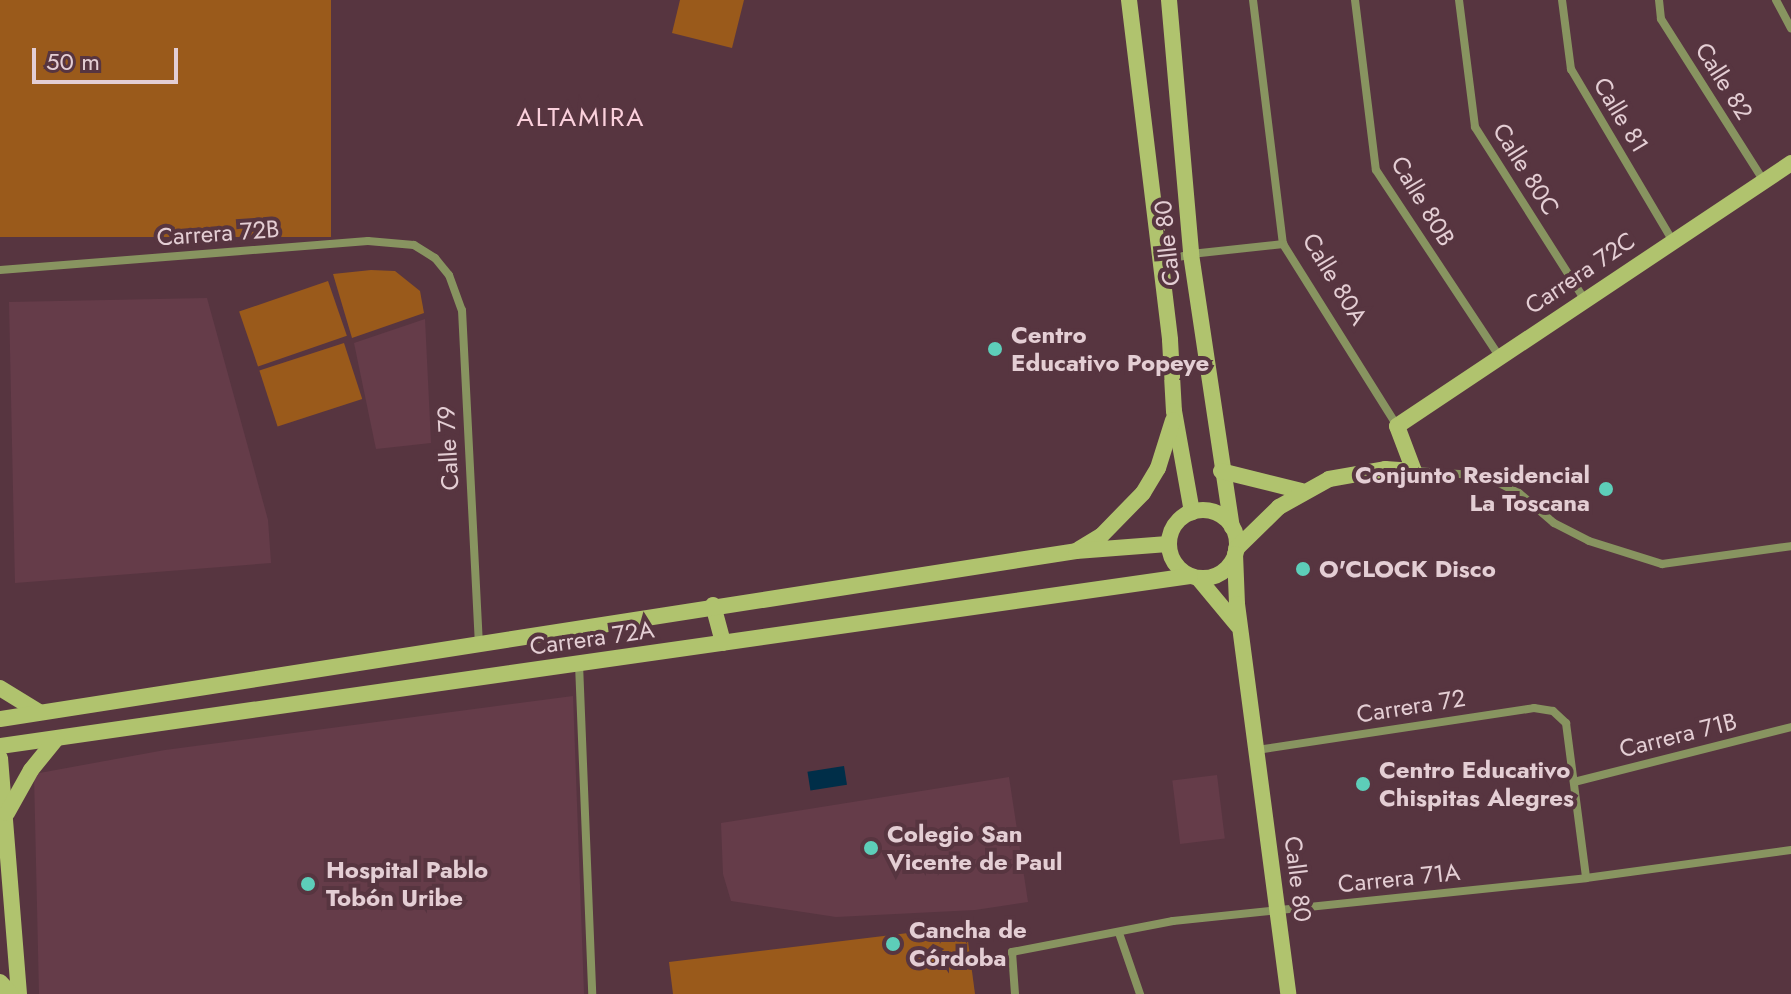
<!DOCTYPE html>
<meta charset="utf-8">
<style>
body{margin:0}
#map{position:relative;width:1791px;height:994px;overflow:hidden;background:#573540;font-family:Jost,sans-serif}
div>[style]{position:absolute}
.built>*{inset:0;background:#653c49;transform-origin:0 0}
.green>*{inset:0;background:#9a5a1b;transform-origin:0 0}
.water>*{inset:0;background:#002e48;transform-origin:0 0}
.street>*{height:8px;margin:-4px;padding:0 4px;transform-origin:4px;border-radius:4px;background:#889460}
.secondary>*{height:16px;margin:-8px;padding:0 8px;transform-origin:8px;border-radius:8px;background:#b0c36e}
.secondary>.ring{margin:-8px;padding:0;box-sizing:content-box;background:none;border:16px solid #b0c36e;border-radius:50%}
.dots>*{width:22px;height:22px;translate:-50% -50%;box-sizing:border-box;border:4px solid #573540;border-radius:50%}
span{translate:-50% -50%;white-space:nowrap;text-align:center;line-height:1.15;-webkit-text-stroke:8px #573540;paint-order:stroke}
.street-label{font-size:24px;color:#e4ced4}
.poi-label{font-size:24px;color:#e4ced4;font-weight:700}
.left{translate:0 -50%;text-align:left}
.right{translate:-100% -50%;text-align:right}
.neighbourhood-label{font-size:26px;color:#fbd0dc;letter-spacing:2px}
.scale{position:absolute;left:32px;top:48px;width:146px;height:36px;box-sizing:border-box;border:4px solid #e4ced4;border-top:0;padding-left:10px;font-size:24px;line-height:28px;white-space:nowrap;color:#e4ced4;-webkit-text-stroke:6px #573540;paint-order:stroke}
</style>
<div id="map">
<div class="built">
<i style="clip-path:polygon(207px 298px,268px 520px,271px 563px,15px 583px,9px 302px)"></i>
<i style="clip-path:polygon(425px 319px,431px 443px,376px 449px,354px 343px)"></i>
<i style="clip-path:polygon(573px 696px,584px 994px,39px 994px,34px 774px,165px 750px)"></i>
<i style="left:1217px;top:775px;width:64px;height:45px;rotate:83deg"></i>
<i style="clip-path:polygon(1009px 777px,1028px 902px,975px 910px,836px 917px,731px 901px,723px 874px,721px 823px)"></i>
</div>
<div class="green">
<i style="left:0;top:0;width:331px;height:237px"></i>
<i style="clip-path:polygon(680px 0,744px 0,732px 48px,672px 33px)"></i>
<i style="clip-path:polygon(371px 270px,395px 271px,420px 291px,424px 313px,352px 338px,333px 274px)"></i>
<i style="left:328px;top:281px;width:58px;height:94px;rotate:71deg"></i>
<i style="left:344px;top:343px;width:59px;height:89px;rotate:72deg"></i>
<i style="clip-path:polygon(966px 926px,975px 994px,673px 994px,669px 962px)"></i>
</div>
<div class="water">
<i style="left:844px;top:766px;width:19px;height:37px;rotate:81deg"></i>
</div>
<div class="street">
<i style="left:1253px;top:0;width:246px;rotate:83deg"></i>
<i style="left:1283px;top:244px;width:215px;rotate:57.9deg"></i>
<i style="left:1355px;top:0;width:171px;rotate:83deg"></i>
<i style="left:1376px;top:170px;width:223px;rotate:56.5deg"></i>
<i style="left:1459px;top:0;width:128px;rotate:82.8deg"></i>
<i style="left:1475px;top:127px;width:204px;rotate:57.6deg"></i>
<i style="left:1562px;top:0;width:70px;rotate:82.6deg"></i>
<i style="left:1571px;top:69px;width:199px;rotate:59.4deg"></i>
<i style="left:1659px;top:0;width:19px;rotate:84deg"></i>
<i style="left:1661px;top:19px;width:192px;rotate:57.6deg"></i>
<i style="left:1776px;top:0;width:32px;rotate:62deg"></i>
<i style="left:1161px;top:262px;width:31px;rotate:-15deg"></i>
<i style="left:1191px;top:254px;width:93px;rotate:-6.2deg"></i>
<i style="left:0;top:270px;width:369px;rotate:-4.5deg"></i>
<i style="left:368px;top:241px;width:46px;rotate:5deg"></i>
<i style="left:414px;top:245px;width:25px;rotate:32deg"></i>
<i style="left:435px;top:258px;width:22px;rotate:51deg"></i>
<i style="left:449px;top:275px;width:37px;rotate:70deg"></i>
<i style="left:462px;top:310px;width:334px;rotate:87.1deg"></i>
<i style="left:1415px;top:471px;width:59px;rotate:3.9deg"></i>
<i style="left:1474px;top:475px;width:22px;rotate:16deg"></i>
<i style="left:1495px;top:481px;width:27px;rotate:27deg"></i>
<i style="left:1519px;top:493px;width:46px;rotate:40.6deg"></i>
<i style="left:1554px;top:523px;width:39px;rotate:27deg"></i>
<i style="left:1589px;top:541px;width:77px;rotate:17.5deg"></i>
<i style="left:1662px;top:564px;width:130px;rotate:-7.9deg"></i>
<i style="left:579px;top:664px;width:330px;rotate:87.7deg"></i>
<i style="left:1257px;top:750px;width:280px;rotate:-8.6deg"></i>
<i style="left:1534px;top:708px;width:19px;rotate:9deg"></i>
<i style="left:1553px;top:711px;width:18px;rotate:43deg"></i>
<i style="left:1566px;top:723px;width:156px;rotate:82.6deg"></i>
<i style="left:1574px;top:782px;width:224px;rotate:-14.2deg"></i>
<i style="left:1119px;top:933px;width:65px;rotate:71deg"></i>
<i style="left:1015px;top:994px;width:42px;rotate:-94.1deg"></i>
<i style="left:1012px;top:952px;width:164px;rotate:-10.9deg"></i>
<i style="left:1173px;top:921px;width:415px;rotate:-5.9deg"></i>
<i style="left:1586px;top:878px;width:207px;rotate:-7.8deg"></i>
</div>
<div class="secondary">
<i style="left:1129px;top:0;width:342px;rotate:83.1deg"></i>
<i style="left:1170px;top:340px;width:71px;rotate:86.8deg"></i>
<i style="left:1174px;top:411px;width:103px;rotate:79.9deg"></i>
<i style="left:1169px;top:0;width:255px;rotate:85deg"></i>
<i style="left:1191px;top:254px;width:276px;rotate:81.5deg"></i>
<i style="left:1221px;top:471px;width:83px;rotate:13.9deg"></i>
<i class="ring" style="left:1169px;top:510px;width:52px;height:52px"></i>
<i style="left:1079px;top:549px;width:26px;rotate:-31deg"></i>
<i style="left:1101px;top:536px;width:60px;rotate:-45.7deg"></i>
<i style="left:1143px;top:493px;width:29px;rotate:-59deg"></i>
<i style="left:1158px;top:468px;width:50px;rotate:-72.6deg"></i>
<i style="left:1236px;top:549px;width:60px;rotate:-44.3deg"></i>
<i style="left:1279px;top:507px;width:57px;rotate:-29.2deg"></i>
<i style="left:1329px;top:479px;width:57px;rotate:-10.1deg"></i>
<i style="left:1385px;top:469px;width:29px;rotate:4deg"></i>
<i style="left:1414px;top:471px;width:48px;rotate:-110.7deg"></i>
<i style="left:1397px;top:426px;width:474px;rotate:-33.7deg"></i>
<i style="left:1235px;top:554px;width:50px;rotate:87.7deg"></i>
<i style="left:1237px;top:604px;width:393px;rotate:82.5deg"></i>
<i style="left:1198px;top:578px;width:62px;rotate:50.2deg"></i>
<i style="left:713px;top:605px;width:39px;rotate:75deg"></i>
<i style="left:0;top:688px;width:46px;rotate:31.6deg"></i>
<i style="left:0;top:719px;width:1089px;rotate:-8.87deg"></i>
<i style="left:1076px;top:551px;width:92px;rotate:-4.4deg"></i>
<i style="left:0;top:746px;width:1202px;rotate:-8.13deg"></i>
<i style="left:0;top:758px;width:237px;rotate:85.4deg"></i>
<i style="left:7px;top:813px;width:49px;rotate:-60.8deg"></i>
<i style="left:31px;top:770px;width:40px;rotate:-51deg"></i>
<i style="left:0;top:982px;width:16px;rotate:47deg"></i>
</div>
<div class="dots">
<i style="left:995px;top:349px;background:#5dceb9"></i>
<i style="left:1606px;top:489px;background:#5dceb9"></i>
<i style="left:1303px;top:569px;background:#5dceb9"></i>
<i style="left:1363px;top:784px;background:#5dceb9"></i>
<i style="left:871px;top:848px;background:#5dceb9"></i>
<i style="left:308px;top:884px;background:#5dceb9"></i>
<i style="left:893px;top:944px;background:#5dceb9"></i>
</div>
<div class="street-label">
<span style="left:1724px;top:81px;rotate:58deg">Calle 82</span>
<span style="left:1621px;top:115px;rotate:59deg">Calle 81</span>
<span style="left:1526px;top:169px;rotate:58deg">Calle 80C</span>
<span style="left:1423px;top:201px;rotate:59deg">Calle 80B</span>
<span style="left:218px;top:233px;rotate:-4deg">Carrera 72B</span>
<span style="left:1167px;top:243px;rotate:-96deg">Calle 80</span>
<span style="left:1580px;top:273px;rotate:-34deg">Carrera 72C</span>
<span style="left:1335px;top:279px;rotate:59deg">Calle 80A</span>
<span style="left:448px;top:448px;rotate:-93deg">Calle 79</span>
<span style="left:592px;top:638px;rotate:-8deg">Carrera 72A</span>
<span style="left:1411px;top:706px;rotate:-9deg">Carrera 72</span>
<span style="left:1678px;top:735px;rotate:-14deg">Carrera 71B</span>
<span style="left:1399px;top:878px;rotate:-6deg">Carrera 71A</span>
<span style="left:1298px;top:879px;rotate:83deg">Calle 80</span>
</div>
<div class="poi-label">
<span class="left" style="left:1011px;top:349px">Centro<br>Educativo Popeye</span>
<span class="right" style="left:1590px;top:489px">Conjunto Residencial<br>La Toscana</span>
<span class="left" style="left:1319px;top:569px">O'CLOCK Disco</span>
<span class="left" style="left:1379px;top:784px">Centro Educativo<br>Chispitas Alegres</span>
<span class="left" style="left:887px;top:848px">Colegio San<br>Vicente de Paul</span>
<span class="left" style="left:326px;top:884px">Hospital Pablo<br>Tobón Uribe</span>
<span class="left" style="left:909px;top:944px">Cancha de<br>Córdoba</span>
</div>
<div class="neighbourhood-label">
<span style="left:581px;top:118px">ALTAMIRA</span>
</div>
<div class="scale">50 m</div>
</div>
